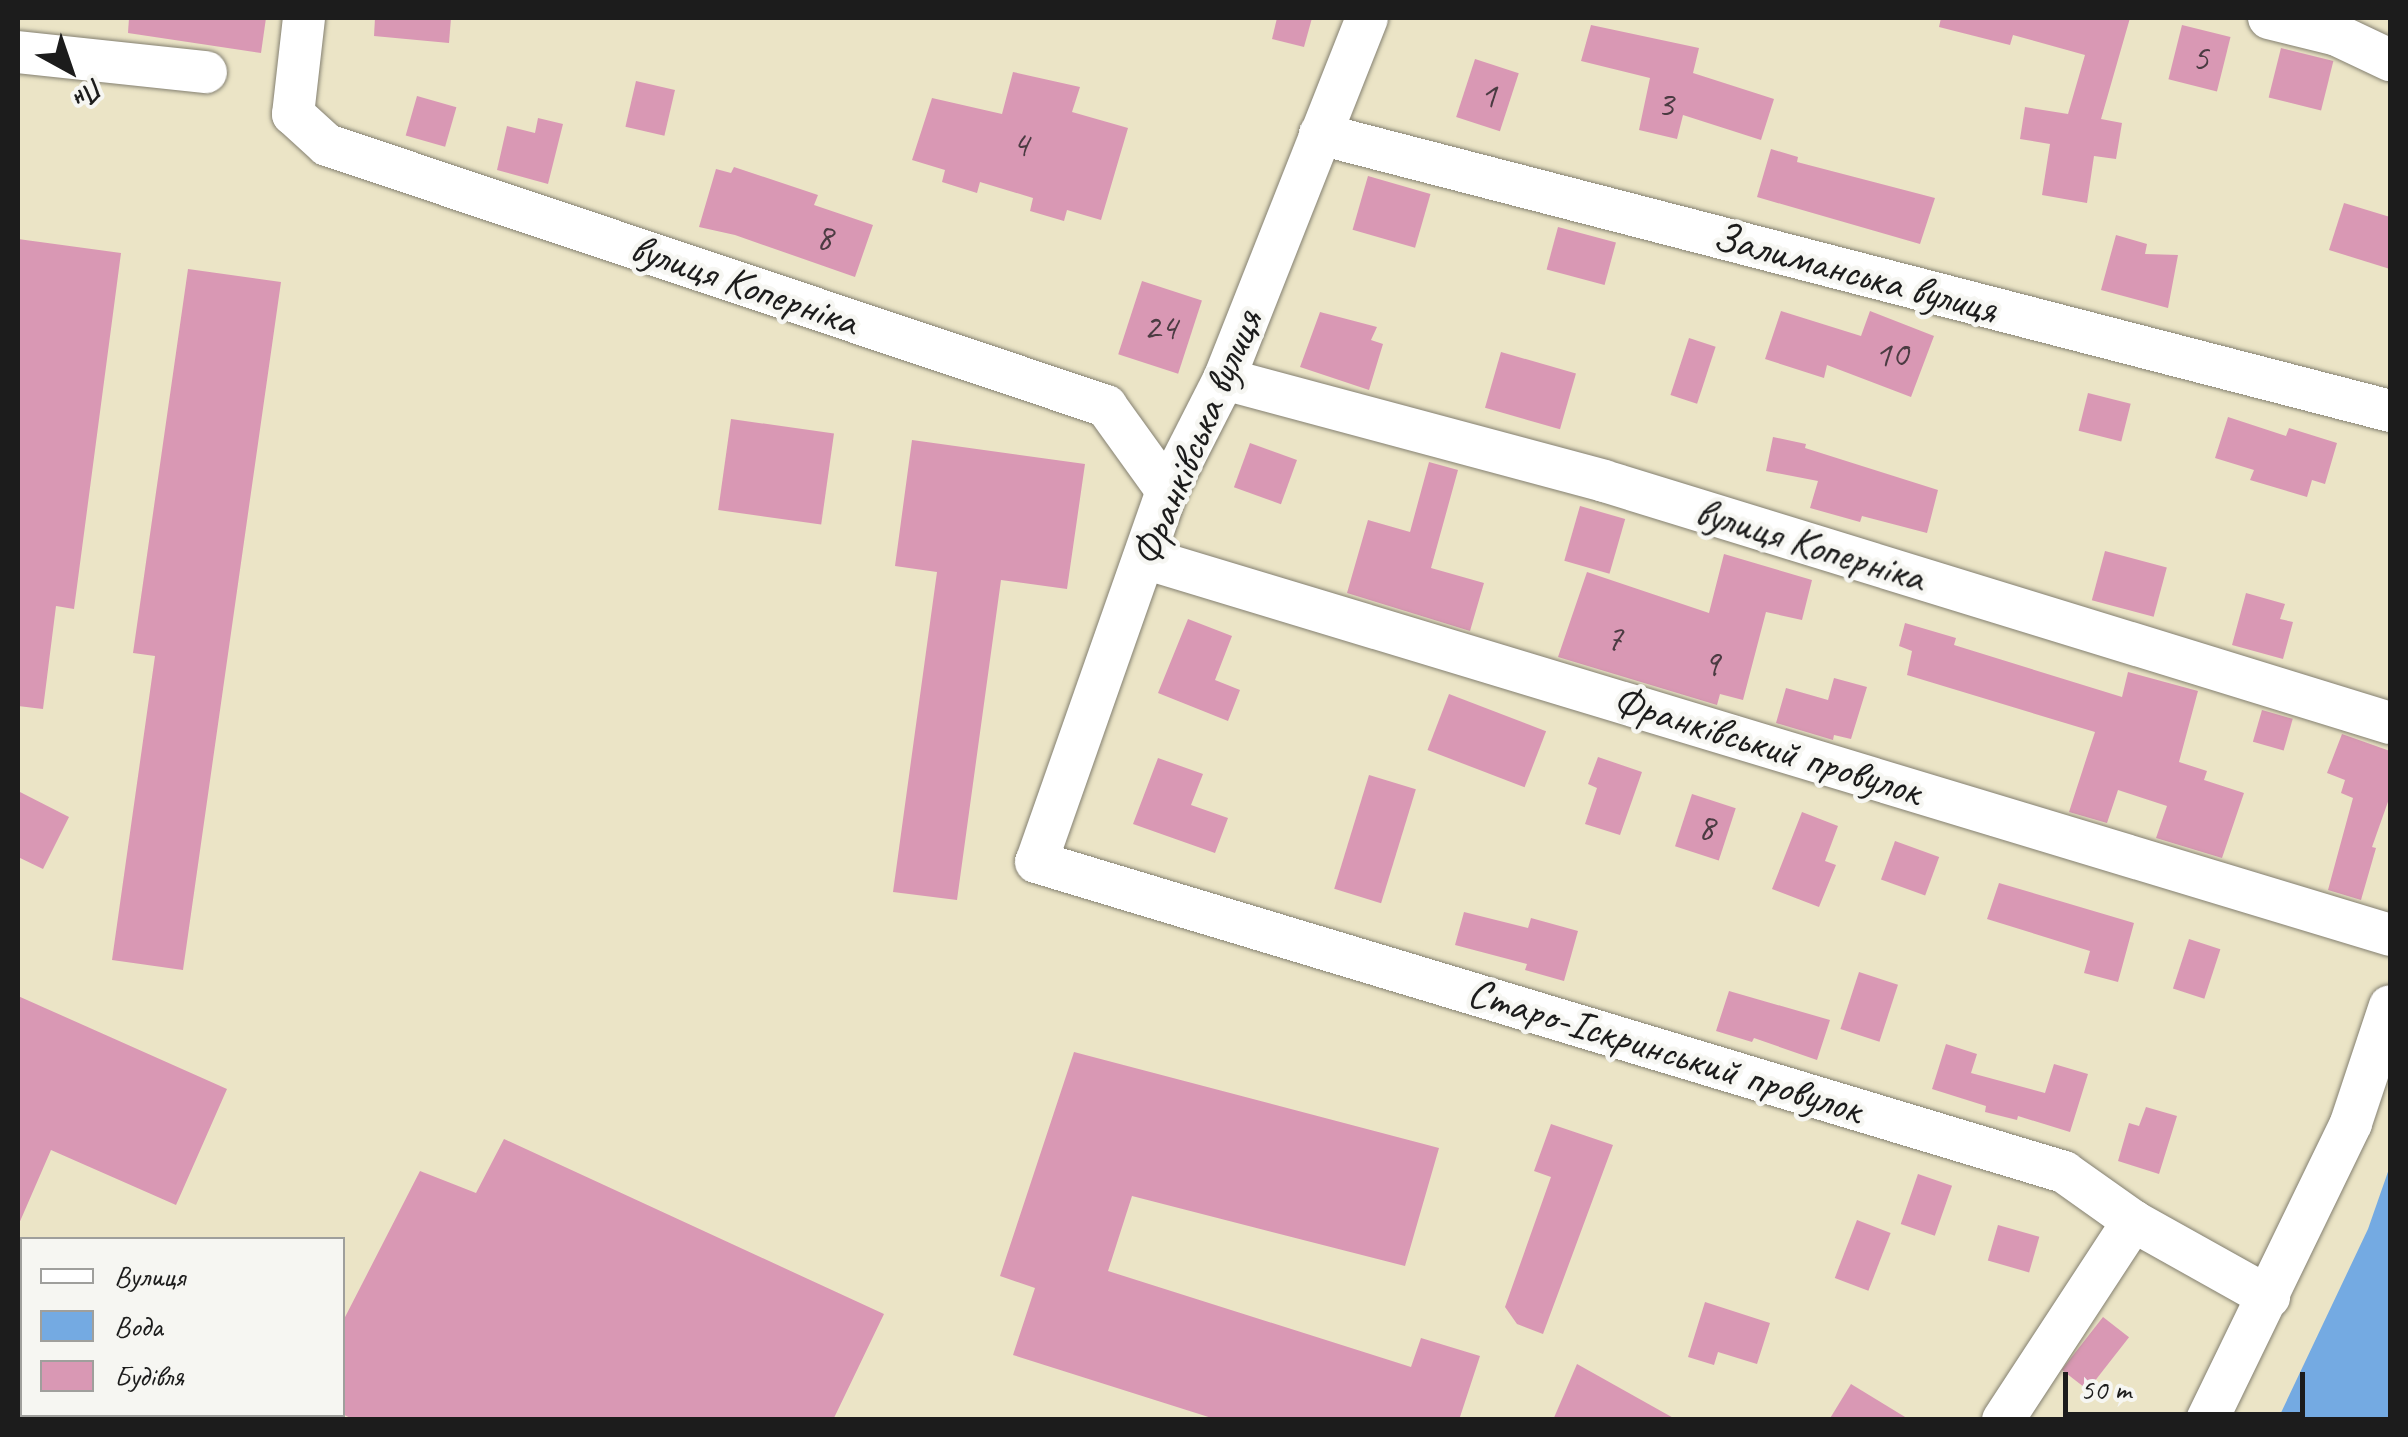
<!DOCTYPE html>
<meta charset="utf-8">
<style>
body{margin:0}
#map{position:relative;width:2408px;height:1437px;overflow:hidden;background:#ebe4c6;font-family:Caveat,sans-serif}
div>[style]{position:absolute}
.water>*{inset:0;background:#74aae2}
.building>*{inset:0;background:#d998b4;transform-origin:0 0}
.roads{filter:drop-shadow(0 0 2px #848071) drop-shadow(0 0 2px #848071)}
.minor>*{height:42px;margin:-21px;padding:0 21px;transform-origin:21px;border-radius:21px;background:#fff}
span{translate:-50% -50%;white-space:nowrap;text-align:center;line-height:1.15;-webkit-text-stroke:9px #f6f6f2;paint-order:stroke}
.number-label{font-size:38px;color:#4b3b42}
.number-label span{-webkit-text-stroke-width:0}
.street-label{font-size:42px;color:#1c1c1c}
.frame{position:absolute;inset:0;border:20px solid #1c1c1c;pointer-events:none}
.legend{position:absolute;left:20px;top:1237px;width:325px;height:180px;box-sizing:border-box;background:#f6f6f2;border:2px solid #9f9f9c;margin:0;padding:12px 18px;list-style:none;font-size:30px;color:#1c1c1c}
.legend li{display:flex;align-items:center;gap:20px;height:50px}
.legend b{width:50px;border:2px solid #9f9f9c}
.north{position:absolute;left:20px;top:20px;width:100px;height:100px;-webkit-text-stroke:8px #f6f6f2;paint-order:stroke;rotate:140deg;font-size:28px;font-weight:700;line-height:40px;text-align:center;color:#1c1c1c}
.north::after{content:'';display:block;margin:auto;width:35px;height:45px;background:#1c1c1c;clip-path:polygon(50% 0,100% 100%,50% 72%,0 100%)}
.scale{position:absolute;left:2063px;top:1372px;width:242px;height:45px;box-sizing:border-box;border:5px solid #1c1c1c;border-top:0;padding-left:12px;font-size:30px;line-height:35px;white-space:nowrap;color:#1c1c1c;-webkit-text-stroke:8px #f6f6f2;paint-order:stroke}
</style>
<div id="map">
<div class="water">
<i style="clip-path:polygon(2390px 1166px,2390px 1419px,2278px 1419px,2368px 1229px)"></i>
</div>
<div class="building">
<i style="clip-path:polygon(129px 18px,266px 18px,261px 53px,128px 33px)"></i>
<i style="clip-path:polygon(375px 18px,451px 18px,449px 43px,374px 36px)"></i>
<i style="clip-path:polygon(1277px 18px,1312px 18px,1304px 47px,1272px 39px)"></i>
<i style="clip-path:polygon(1941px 18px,2130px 18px,2101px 119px,2122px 123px,2116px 159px,2094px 156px,2087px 203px,2042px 195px,2050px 144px,2020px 139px,2025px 107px,2068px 114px,2085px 55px,2013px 35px,2010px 45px,1939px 27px)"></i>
<i style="clip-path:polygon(1591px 25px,1699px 48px,1693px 73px,1774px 99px,1761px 140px,1683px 115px,1677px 139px,1639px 130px,1650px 78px,1581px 61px)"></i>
<i style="left:2182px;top:25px;width:50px;height:56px;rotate:14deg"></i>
<i style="left:2281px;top:48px;width:54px;height:51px;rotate:14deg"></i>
<i style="left:1475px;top:59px;width:46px;height:61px;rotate:18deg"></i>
<i style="clip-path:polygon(1013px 72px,1080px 87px,1072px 112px,1128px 128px,1101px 220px,1067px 210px,1064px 221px,1030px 211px,1033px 198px,980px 182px,977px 193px,942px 182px,945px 170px,912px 160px,932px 98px,1002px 114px)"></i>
<i style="left:636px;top:81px;width:40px;height:47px;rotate:13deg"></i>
<i style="left:417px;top:96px;width:41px;height:41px;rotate:16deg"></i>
<i style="clip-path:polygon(538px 118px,563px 124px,548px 184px,497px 170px,507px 126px,535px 133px)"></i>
<i style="clip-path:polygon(1771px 149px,1798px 157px,1797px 162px,1935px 198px,1920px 244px,1757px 197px)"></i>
<i style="clip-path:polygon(734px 167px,818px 195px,814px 205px,873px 225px,855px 277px,735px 235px,699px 227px,716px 169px,731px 173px)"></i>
<i style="left:1368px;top:176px;width:65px;height:56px;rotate:16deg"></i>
<i style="clip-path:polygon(2344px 203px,2390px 217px,2390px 269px,2329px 250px)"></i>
<i style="left:1558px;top:227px;width:60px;height:44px;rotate:15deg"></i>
<i style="clip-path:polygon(2116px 235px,2147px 244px,2145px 254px,2178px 255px,2168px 308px,2101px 290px)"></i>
<i style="clip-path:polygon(18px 239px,121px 253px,74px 609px,56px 606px,43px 709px,18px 706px)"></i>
<i style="clip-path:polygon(188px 269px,281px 282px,183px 970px,112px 960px,155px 656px,133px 653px)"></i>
<i style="left:1142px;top:281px;width:63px;height:77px;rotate:18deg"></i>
<i style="clip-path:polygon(1781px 311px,1861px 336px,1870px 311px,1934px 336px,1911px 397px,1827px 365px,1824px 378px,1765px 359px)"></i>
<i style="clip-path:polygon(1320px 312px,1377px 327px,1371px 340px,1383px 344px,1369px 390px,1300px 367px)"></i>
<i style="left:1689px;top:338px;width:28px;height:60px;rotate:18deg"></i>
<i style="left:1501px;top:352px;width:78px;height:58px;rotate:16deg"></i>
<i style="left:2088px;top:393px;width:44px;height:39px;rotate:14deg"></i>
<i style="clip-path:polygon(2228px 417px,2286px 436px,2289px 428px,2337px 443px,2325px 484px,2312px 480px,2307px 497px,2250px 480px,2254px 470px,2215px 458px)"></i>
<i style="left:731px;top:419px;width:104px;height:92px;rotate:8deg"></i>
<i style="clip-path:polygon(1773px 437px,1806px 444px,1805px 448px,1938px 490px,1927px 533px,1862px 516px,1860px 522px,1810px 508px,1818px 481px,1766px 471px)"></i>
<i style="clip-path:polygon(912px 440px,1085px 464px,1067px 589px,1001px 580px,957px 900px,893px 892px,937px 572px,895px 566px)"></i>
<i style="left:1250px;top:443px;width:50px;height:47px;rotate:20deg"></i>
<i style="clip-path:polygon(1429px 462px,1458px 470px,1431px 568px,1484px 583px,1470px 631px,1347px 593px,1368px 520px,1410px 532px)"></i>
<i style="left:1580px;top:506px;width:47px;height:57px;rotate:16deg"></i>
<i style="left:2105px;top:551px;width:64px;height:51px;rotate:15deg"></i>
<i style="clip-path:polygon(1724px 554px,1812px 580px,1802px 620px,1766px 612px,1743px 700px,1720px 694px,1717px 705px,1558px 657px,1587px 572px,1709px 613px)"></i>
<i style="clip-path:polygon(2246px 593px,2285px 604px,2280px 619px,2293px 622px,2283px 659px,2232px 645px)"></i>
<i style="clip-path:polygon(1188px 619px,1232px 636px,1215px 680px,1240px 690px,1228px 721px,1158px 693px)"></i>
<i style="clip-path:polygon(1905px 623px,1956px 638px,1954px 645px,2122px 697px,2128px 672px,2198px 691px,2179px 762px,2207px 771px,2204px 780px,2244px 793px,2222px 858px,2156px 838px,2167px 806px,2118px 790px,2107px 823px,2069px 812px,2095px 732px,1907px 675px,1912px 651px,1899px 646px)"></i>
<i style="clip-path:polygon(1834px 678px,1867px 687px,1851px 739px,1834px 735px,1833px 740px,1776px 723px,1786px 688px,1828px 700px)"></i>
<i style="left:1449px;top:694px;width:104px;height:60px;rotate:21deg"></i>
<i style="left:2262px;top:710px;width:32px;height:33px;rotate:16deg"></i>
<i style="clip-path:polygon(2342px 734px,2390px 751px,2390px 796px,2372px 847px,2376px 848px,2361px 900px,2328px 890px,2353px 798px,2341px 793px,2345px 780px,2327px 773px)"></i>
<i style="clip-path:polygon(1598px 757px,1642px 772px,1620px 835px,1585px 824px,1597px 788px,1588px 784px)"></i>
<i style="clip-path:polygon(1158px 758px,1203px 774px,1191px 805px,1228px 818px,1215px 853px,1133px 824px)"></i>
<i style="left:1369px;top:775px;width:49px;height:119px;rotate:17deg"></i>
<i style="clip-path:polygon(18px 791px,69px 817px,43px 869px,18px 857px)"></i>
<i style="left:1692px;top:794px;width:46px;height:55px;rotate:18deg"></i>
<i style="clip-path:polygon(1802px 812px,1838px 826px,1825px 861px,1836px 865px,1819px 907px,1772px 889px)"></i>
<i style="left:1895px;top:841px;width:47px;height:41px;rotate:20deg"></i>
<i style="clip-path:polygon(1999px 883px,2134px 923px,2118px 982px,2084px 973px,2090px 951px,1987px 919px)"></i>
<i style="clip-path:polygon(1464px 912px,1528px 928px,1531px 918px,1578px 931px,1564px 981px,1525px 970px,1527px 964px,1455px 945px)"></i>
<i style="left:2189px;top:939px;width:33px;height:52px;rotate:18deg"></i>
<i style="left:1859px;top:972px;width:41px;height:60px;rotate:18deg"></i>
<i style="clip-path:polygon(1729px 991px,1830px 1020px,1817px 1060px,1754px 1038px,1752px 1042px,1716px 1031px)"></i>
<i style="clip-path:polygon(18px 996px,227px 1089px,176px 1205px,51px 1150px,18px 1226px)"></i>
<i style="clip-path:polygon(1946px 1044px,1977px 1054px,1971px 1073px,2045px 1093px,2054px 1064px,2088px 1074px,2070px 1132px,2018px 1116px,2017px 1120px,1985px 1112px,1986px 1106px,1932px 1089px)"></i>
<i style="clip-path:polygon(1074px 1052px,1439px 1148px,1405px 1266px,1132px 1196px,1108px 1271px,1411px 1367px,1421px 1338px,1480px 1356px,1459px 1420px,1218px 1420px,1013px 1355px,1035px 1288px,1000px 1276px)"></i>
<i style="clip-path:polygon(2146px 1107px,2177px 1116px,2159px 1174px,2118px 1161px,2129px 1123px,2139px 1126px)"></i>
<i style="clip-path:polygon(1551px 1124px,1613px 1145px,1543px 1334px,1517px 1324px,1505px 1307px,1551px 1177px,1534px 1171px)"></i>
<i style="clip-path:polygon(504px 1139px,884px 1314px,833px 1420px,355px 1420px,342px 1414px,342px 1323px,420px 1171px,476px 1193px)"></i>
<i style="left:1918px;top:1174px;width:36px;height:53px;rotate:19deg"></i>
<i style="left:1857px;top:1220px;width:36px;height:62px;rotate:21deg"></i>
<i style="left:1998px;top:1225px;width:43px;height:37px;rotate:16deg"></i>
<i style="clip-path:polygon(1705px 1302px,1770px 1323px,1757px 1364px,1718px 1352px,1714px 1365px,1688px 1357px)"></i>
<i style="left:2103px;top:1317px;width:33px;height:67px;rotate:38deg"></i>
<i style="clip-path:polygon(1577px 1364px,1677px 1420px,1553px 1420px)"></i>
<i style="clip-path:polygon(1851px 1384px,1910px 1420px,1829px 1420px)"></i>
</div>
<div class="roads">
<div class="minor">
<i style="left:304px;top:18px;width:97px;rotate:96.5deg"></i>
<i style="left:293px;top:114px;width:46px;rotate:42.4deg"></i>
<i style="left:327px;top:145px;width:822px;rotate:18.52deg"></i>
<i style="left:1106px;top:406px;width:105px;rotate:54.3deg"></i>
<i style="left:1367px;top:18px;width:388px;rotate:111.6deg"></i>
<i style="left:1224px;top:379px;width:126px;rotate:117deg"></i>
<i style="left:1167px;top:491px;width:393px;rotate:109.4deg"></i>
<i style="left:1036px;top:862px;width:1074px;rotate:16.78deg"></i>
<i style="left:2064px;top:1172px;width:85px;rotate:35.4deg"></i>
<i style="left:2133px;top:1221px;width:156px;rotate:29.2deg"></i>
<i style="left:2269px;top:18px;width:70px;rotate:14deg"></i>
<i style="left:2337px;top:35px;width:59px;rotate:25.3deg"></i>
<i style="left:18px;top:52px;width:189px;rotate:6.1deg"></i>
<i style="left:1320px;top:134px;width:1105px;rotate:14.51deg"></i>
<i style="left:1224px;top:379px;width:393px;rotate:15deg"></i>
<i style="left:1604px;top:481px;width:822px;rotate:17.11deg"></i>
<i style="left:1144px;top:558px;width:1302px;rotate:16.83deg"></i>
<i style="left:2003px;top:1420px;width:238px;rotate:-56.8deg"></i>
<i style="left:2207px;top:1420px;width:330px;rotate:-64.1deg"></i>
<i style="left:2351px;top:1123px;width:123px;rotate:-71.6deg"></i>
</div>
</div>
<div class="number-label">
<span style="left:2200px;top:58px">5</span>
<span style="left:1488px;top:95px">1</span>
<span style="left:1665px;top:104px">3</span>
<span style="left:1020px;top:144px">4</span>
<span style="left:824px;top:237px">8</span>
<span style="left:1160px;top:327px">24</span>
<span style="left:1891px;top:354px">10</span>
<span style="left:1614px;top:638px">7</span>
<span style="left:1711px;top:663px">9</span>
<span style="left:1706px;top:827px">8</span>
</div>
<div class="street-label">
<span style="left:1855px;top:273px;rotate:15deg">Залиманська вулиця</span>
<span style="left:744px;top:285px;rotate:19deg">вулиця Коперніка</span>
<span style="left:1197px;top:438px;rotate:-67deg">Франківська вулиця</span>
<span style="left:1810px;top:545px;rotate:17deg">вулиця Коперніка</span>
<span style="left:1767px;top:746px;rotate:17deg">Франківський провулок</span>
<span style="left:1665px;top:1051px;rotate:17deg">Старо-Іскринський провулок</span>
</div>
<div class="frame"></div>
<ul class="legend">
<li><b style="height:12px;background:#fff"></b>Вулиця</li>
<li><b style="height:28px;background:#74aae2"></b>Вода</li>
<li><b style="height:28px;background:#d998b4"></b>Будівля</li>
</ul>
<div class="north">Пн</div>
<div class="scale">50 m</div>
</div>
